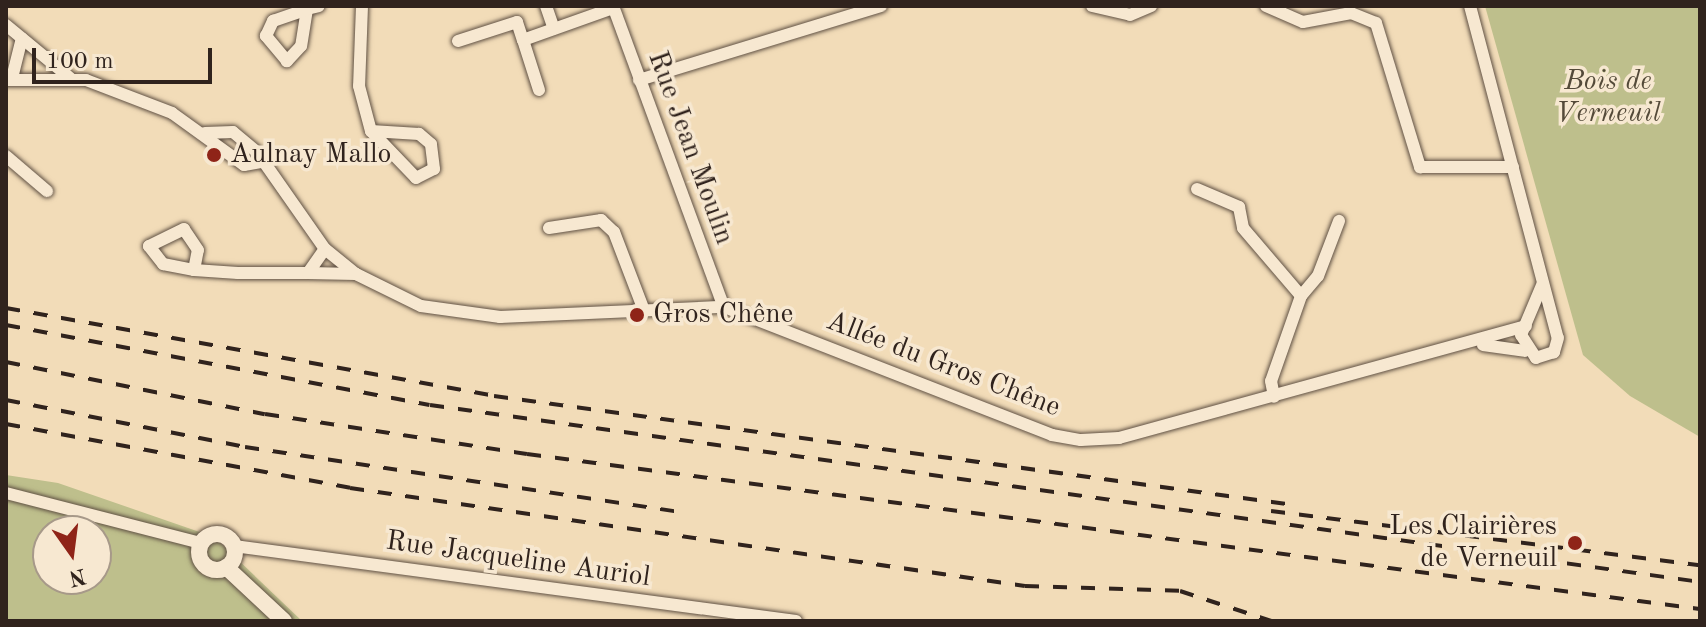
<!DOCTYPE html>
<meta charset="utf-8">
<style>
body{margin:0}
#map{position:relative;width:1706px;height:627px;overflow:hidden;background:#f2dcb8;font-family:"Old Standard TT",serif}
div>[style]{position:absolute}
.green>*{inset:0;background:#bebf8c}
.roads{filter:drop-shadow(0 0 2px #605144) drop-shadow(0 0 2px #605144)}
.minor>*{height:12px;margin:-6px;padding:0 6px;transform-origin:6px;border-radius:6px;background:#f7e8d1}
.tertiary>*{height:16px;margin:-8px;padding:0 8px;transform-origin:8px;border-radius:8px;background:#f7e8d1}
.tertiary>.ring{margin:-8px;padding:0;box-sizing:content-box;background:none;border:16px solid #f7e8d1;border-radius:50%}
.rail>*{height:4px;margin-top:-2px;transform-origin:0;background:repeating-linear-gradient(90deg,#30231d 0 14px,transparent 0 28px)}
.dots>*{width:22px;height:22px;translate:-50% -50%;box-sizing:border-box;border:4px solid #f7e8d1;border-radius:50%}
span{translate:-50% -50%;white-space:nowrap;text-align:center;line-height:1.15;-webkit-text-stroke:7px #f7e8d1;paint-order:stroke}
.park-label{font-size:28px;color:#544a39;font-style:italic}
.street-label{font-size:28px;color:#30231d}
.poi-label{font-size:28px;color:#30231d}
.left{translate:0 -50%;text-align:left}
.right{translate:-100% -50%;text-align:right}
.frame{position:absolute;inset:0;border:8px solid #30231d;pointer-events:none}
.north{position:absolute;left:32px;top:515px;width:80px;height:80px;box-sizing:border-box;background:#f7e8d1;border:2px solid #a79989;border-radius:50%;rotate:166deg;font-size:22px;font-weight:700;line-height:32px;text-align:center;color:#30231d}
.north::after{content:'';display:block;margin:auto;width:28px;height:36px;background:#8f2418;clip-path:polygon(50% 0,100% 100%,50% 72%,0 100%)}
.scale{position:absolute;left:32px;top:48px;width:180px;height:36px;box-sizing:border-box;border:4px solid #30231d;border-top:0;padding-left:10px;font-size:24px;line-height:28px;white-space:nowrap;color:#30231d;-webkit-text-stroke:6px #f7e8d1;paint-order:stroke}
</style>
<div id="map">
<div class="green">
<i style="clip-path:polygon(1485px 6px,1700px 6px,1700px 437px,1630px 396px,1583px 355px)"></i>
<i style="clip-path:polygon(evenodd,6px 475px,58px 483px,214px 537px,302px 621px,6px 621px,6px 475px,48px 531px,96px 531px,96px 579px,48px 579px,48px 531px)"></i>
</div>
<div class="roads">
<div class="minor">
<i style="left:362px;top:6px;width:80px;rotate:92.1deg"></i>
<i style="left:359px;top:86px;width:47px;rotate:75.1deg"></i>
<i style="left:371px;top:131px;width:65px;rotate:46.2deg"></i>
<i style="left:416px;top:178px;width:20px;rotate:-27deg"></i>
<i style="left:434px;top:169px;width:25px;rotate:-97deg"></i>
<i style="left:431px;top:144px;width:16px;rotate:-140deg"></i>
<i style="left:419px;top:134px;width:48px;rotate:-176.4deg"></i>
<i style="left:546px;top:6px;width:24px;rotate:71deg"></i>
<i style="left:613px;top:6px;width:321px;rotate:69.8deg"></i>
<i style="left:1092px;top:6px;width:39px;rotate:13deg"></i>
<i style="left:1130px;top:15px;width:23px;rotate:-23deg"></i>
<i style="left:1266px;top:6px;width:40px;rotate:23.4deg"></i>
<i style="left:1303px;top:22px;width:49px;rotate:-10.6deg"></i>
<i style="left:1351px;top:13px;width:27px;rotate:22deg"></i>
<i style="left:1376px;top:23px;width:151px;rotate:73deg"></i>
<i style="left:1420px;top:167px;width:93px"></i>
<i style="left:1470px;top:6px;width:343px;rotate:75.2deg"></i>
<i style="left:1558px;top:338px;width:15px;rotate:106deg"></i>
<i style="left:1554px;top:352px;width:19px;rotate:162deg"></i>
<i style="left:1536px;top:358px;width:27px;rotate:-123deg"></i>
<i style="left:1521px;top:335px;width:56px;rotate:-67.1deg"></i>
<i style="left:307px;top:9px;width:37px;rotate:99deg"></i>
<i style="left:301px;top:46px;width:21px;rotate:133deg"></i>
<i style="left:287px;top:61px;width:33px;rotate:-130deg"></i>
<i style="left:266px;top:36px;width:17px;rotate:-65deg"></i>
<i style="left:273px;top:21px;width:36px;rotate:-19deg"></i>
<i style="left:307px;top:9px;width:12px;rotate:-14deg"></i>
<i style="left:6px;top:25px;width:83px;rotate:39.6deg"></i>
<i style="left:458px;top:41px;width:62px;rotate:-17.9deg"></i>
<i style="left:517px;top:22px;width:19px;rotate:72deg"></i>
<i style="left:12px;top:78px;width:41px;rotate:-76deg"></i>
<i style="left:6px;top:80px;width:80px"></i>
<i style="left:86px;top:80px;width:92px;rotate:21deg"></i>
<i style="left:172px;top:113px;width:89px;rotate:35.8deg"></i>
<i style="left:244px;top:165px;width:17px;rotate:-10deg"></i>
<i style="left:639px;top:80px;width:253px;rotate:-17deg"></i>
<i style="left:539px;top:90px;width:52px;rotate:-107.7deg"></i>
<i style="left:523px;top:40px;width:96px;rotate:-19.6deg"></i>
<i style="left:205px;top:133px;width:28px;rotate:-2deg"></i>
<i style="left:233px;top:132px;width:31px;rotate:40deg"></i>
<i style="left:257px;top:152px;width:118px;rotate:55deg"></i>
<i style="left:325px;top:249px;width:40px;rotate:39deg"></i>
<i style="left:356px;top:274px;width:72px;rotate:26.2deg"></i>
<i style="left:421px;top:306px;width:80px;rotate:7.9deg"></i>
<i style="left:500px;top:317px;width:224px;rotate:-2.6deg"></i>
<i style="left:724px;top:307px;width:352px;rotate:21.3deg"></i>
<i style="left:1052px;top:435px;width:29px;rotate:10deg"></i>
<i style="left:1081px;top:440px;width:38px;rotate:-3deg"></i>
<i style="left:1119px;top:438px;width:422px;rotate:-15.4deg"></i>
<i style="left:6px;top:156px;width:54px;rotate:40.5deg"></i>
<i style="left:1197px;top:189px;width:46px;rotate:23.2deg"></i>
<i style="left:1239px;top:207px;width:21px;rotate:79deg"></i>
<i style="left:1243px;top:228px;width:89px;rotate:49.5deg"></i>
<i style="left:1301px;top:296px;width:90px;rotate:109.4deg"></i>
<i style="left:1271px;top:381px;width:16px;rotate:79deg"></i>
<i style="left:549px;top:228px;width:53px;rotate:-8.7deg"></i>
<i style="left:601px;top:220px;width:18px;rotate:43deg"></i>
<i style="left:614px;top:232px;width:81px;rotate:69.1deg"></i>
<i style="left:194px;top:270px;width:20px;rotate:-79deg"></i>
<i style="left:198px;top:250px;width:25px;rotate:-124deg"></i>
<i style="left:184px;top:229px;width:39px;rotate:154deg"></i>
<i style="left:149px;top:246px;width:23px;rotate:52deg"></i>
<i style="left:163px;top:264px;width:32px;rotate:11deg"></i>
<i style="left:194px;top:270px;width:44px;rotate:3.9deg"></i>
<i style="left:238px;top:273px;width:70px"></i>
<i style="left:308px;top:273px;width:29px;rotate:-55deg"></i>
<i style="left:308px;top:273px;width:48px;rotate:1.2deg"></i>
<i style="left:1301px;top:296px;width:26px;rotate:-50deg"></i>
<i style="left:1318px;top:276px;width:59px;rotate:-69.1deg"></i>
<i style="left:1483px;top:345px;width:42px;rotate:8.1deg"></i>
<i style="left:6px;top:493px;width:201px;rotate:14.4deg"></i>
<i style="left:234px;top:546px;width:567px;rotate:7.6deg"></i>
</div>
<div class="tertiary">
<i class="ring" style="left:199px;top:534px;width:20px;height:20px"></i>
<i style="left:226px;top:567px;width:79px;rotate:43deg"></i>
</div>
</div>
<div class="rail">
<i style="left:6px;top:308px;width:496px;rotate:10.2deg"></i>
<i style="left:494px;top:396px;width:800px;rotate:7.76deg"></i>
<i style="left:6px;top:325px;width:431px;rotate:10.7deg"></i>
<i style="left:430px;top:405px;width:1282px;rotate:7.93deg"></i>
<i style="left:6px;top:362px;width:264px;rotate:11.4deg"></i>
<i style="left:265px;top:414px;width:265px;rotate:8.7deg"></i>
<i style="left:527px;top:454px;width:1183px;rotate:7.53deg"></i>
<i style="left:6px;top:400px;width:244px;rotate:11.1deg"></i>
<i style="left:245px;top:447px;width:439px;rotate:8.5deg"></i>
<i style="left:6px;top:424px;width:350px;rotate:10.5deg"></i>
<i style="left:350px;top:488px;width:682px;rotate:8.26deg"></i>
<i style="left:1025px;top:586px;width:155px;rotate:1.8deg"></i>
<i style="left:1180px;top:591px;width:96px;rotate:18.2deg"></i>
<i style="left:1271px;top:511px;width:432px;rotate:7.2deg"></i>
</div>
<div class="dots">
<i style="left:214px;top:155px;background:#8f2418"></i>
<i style="left:637px;top:315px;background:#8f2418"></i>
<i style="left:1575px;top:543px;background:#8f2418"></i>
</div>
<div class="park-label">
<span style="left:1608px;top:98px">Bois de<br>Verneuil</span>
</div>
<div class="street-label">
<span style="left:690px;top:148px;rotate:70deg">Rue Jean Moulin</span>
<span style="left:943px;top:365px;rotate:21deg">Allée du Gros Chêne</span>
<span style="left:518px;top:560px;rotate:8deg">Rue Jacqueline Auriol</span>
</div>
<div class="poi-label">
<span class="left" style="left:230px;top:155px">Aulnay Mallo</span>
<span class="left" style="left:653px;top:315px">Gros Chêne</span>
<span class="right" style="left:1557px;top:543px">Les Clairières<br>de Verneuil</span>
</div>
<div class="frame"></div>
<div class="north">N</div>
<div class="scale">100 m</div>
</div>
